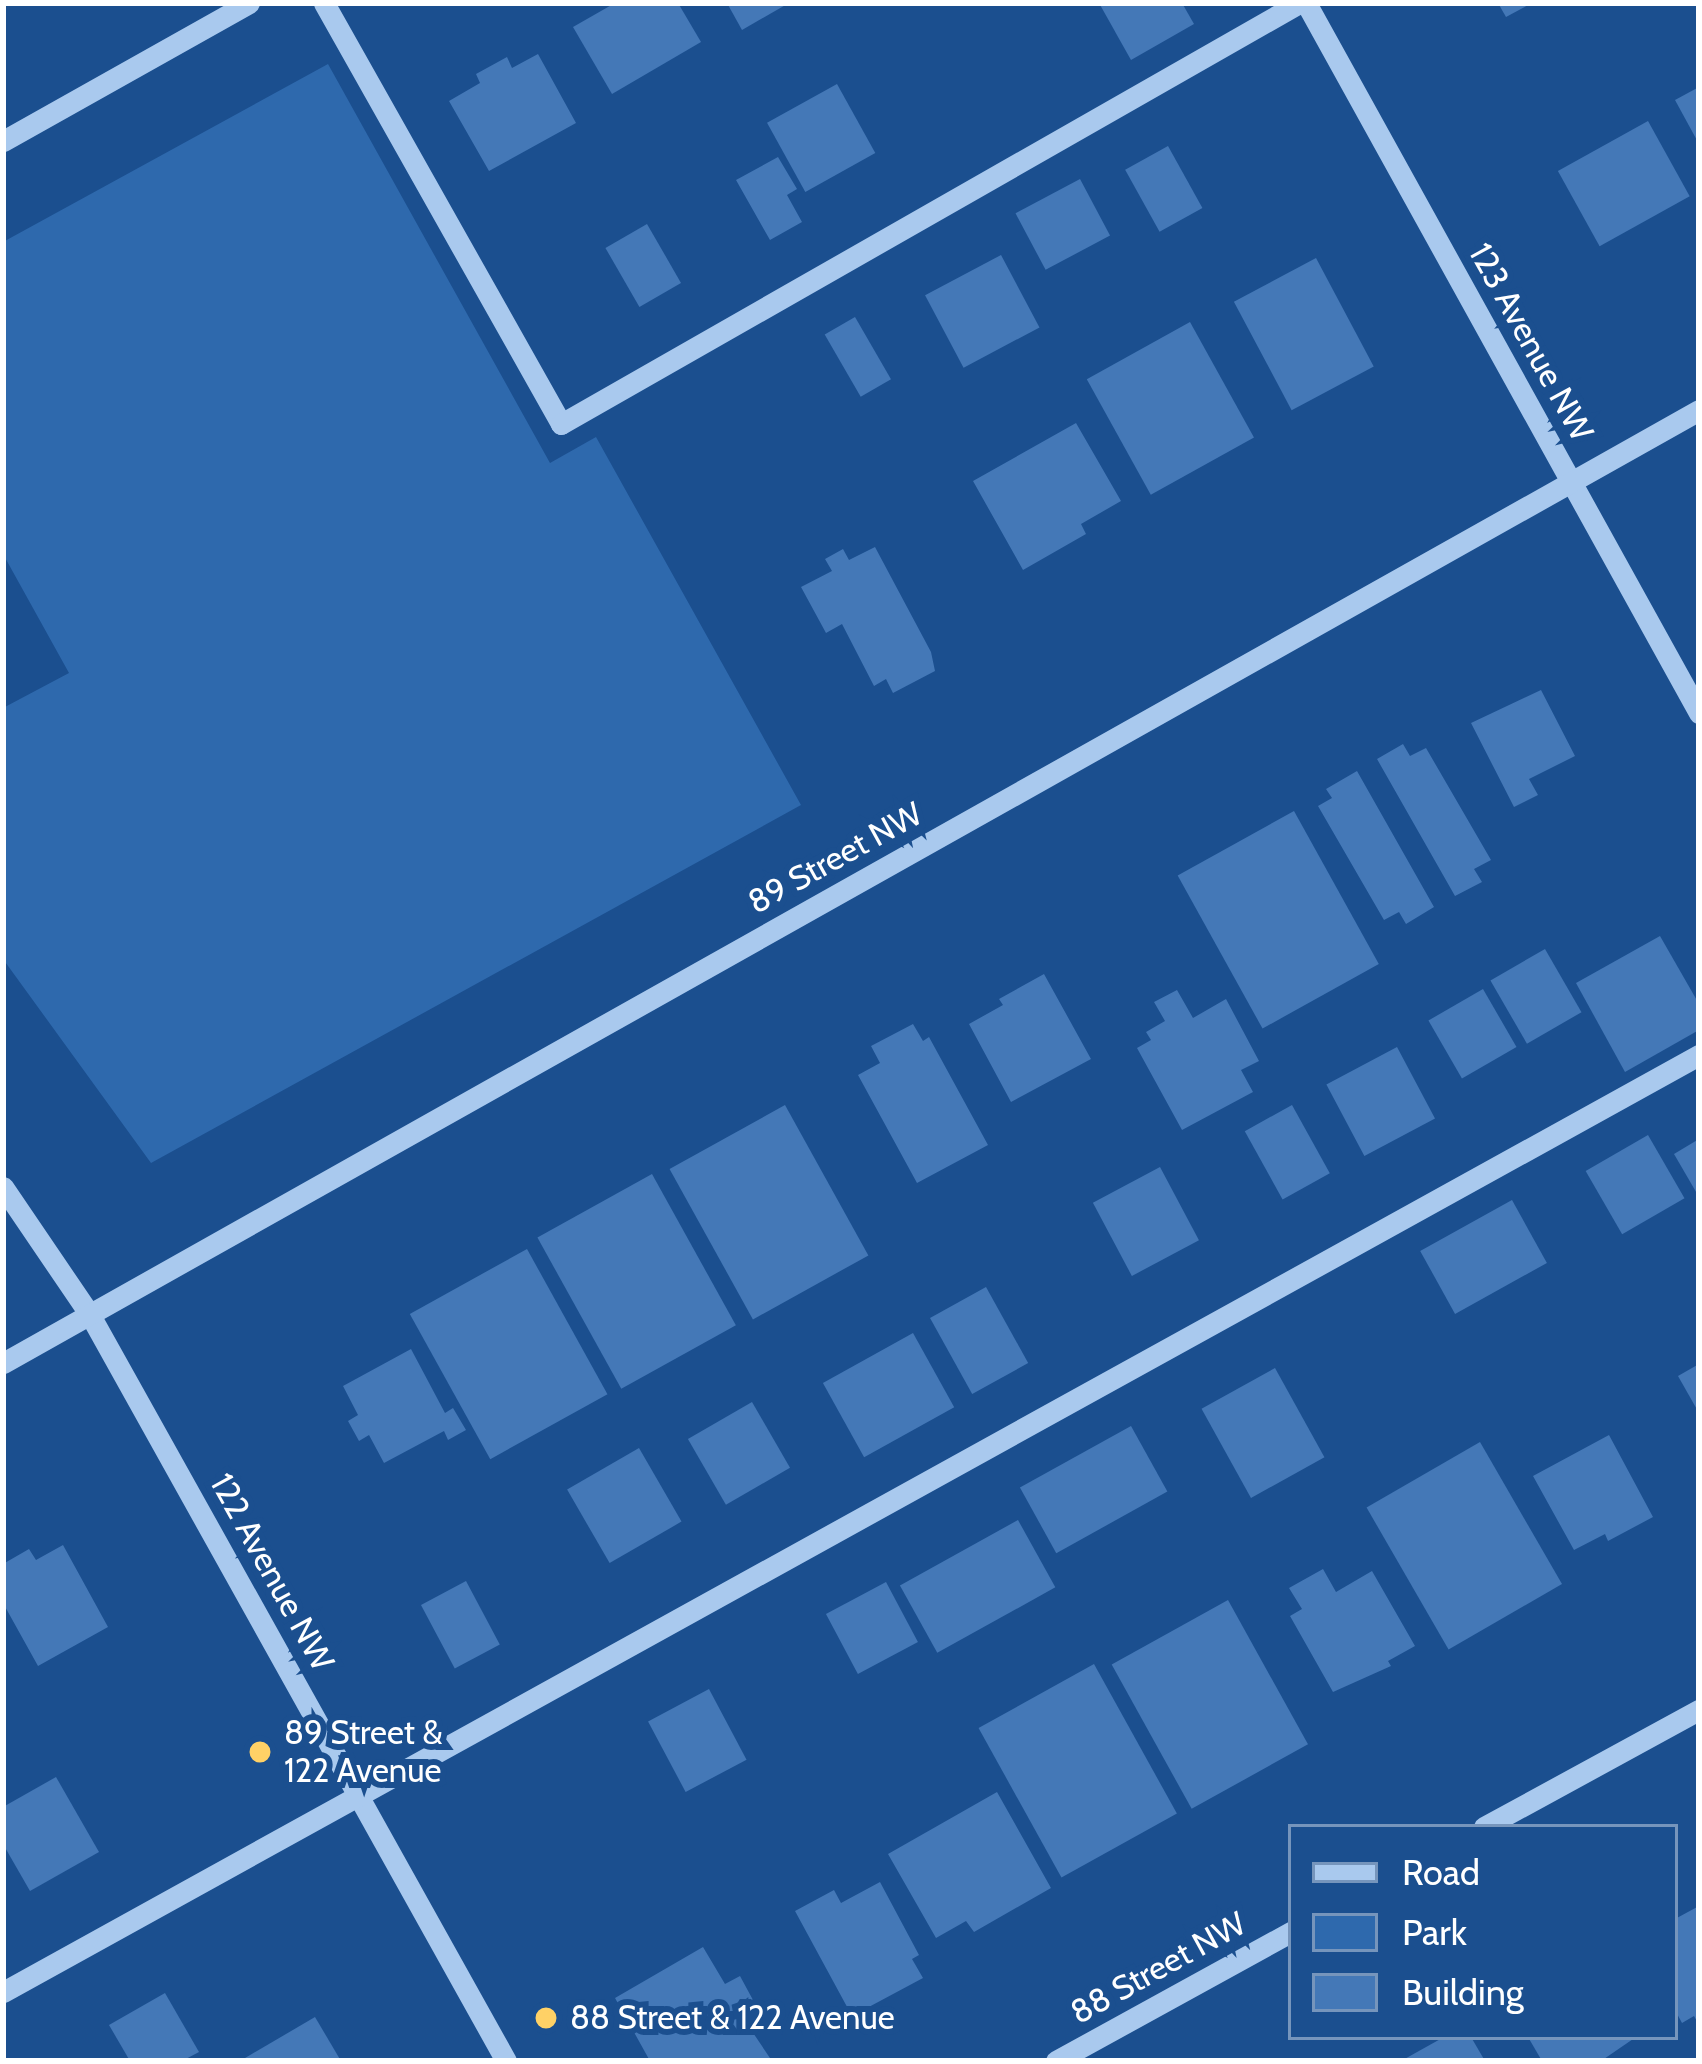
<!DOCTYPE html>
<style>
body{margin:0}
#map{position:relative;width:1702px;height:2064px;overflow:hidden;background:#1b4f8f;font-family:Cabin,sans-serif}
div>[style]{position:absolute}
.green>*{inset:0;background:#2e69ad}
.building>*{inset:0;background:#4478b7;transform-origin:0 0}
.minor>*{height:21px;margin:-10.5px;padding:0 10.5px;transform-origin:10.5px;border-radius:10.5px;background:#a9c9ee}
.dots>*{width:33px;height:33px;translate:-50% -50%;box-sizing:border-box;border:6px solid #1b4f8f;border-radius:50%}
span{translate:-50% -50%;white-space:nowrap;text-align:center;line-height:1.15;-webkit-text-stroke:12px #1b4f8f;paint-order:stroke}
.street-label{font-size:33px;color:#fff}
.poi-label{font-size:33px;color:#fff}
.left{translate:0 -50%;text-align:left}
.frame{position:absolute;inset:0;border:6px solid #fff;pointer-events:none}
.legend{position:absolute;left:1288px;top:1824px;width:390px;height:216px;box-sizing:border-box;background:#1b4f8f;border:3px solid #7695bc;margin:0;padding:15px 21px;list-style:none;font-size:36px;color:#fff}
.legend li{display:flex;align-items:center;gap:24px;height:60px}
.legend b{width:60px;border:3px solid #7695bc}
</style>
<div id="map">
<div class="green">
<i style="clip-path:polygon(328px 64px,550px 463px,596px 437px,801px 805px,151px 1163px,3px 959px,3px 708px,69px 673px,3px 554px,3px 242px)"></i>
</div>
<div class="building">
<i style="clip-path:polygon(615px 3px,678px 3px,701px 42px,612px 94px,573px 27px)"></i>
<i style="clip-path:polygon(727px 3px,789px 3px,742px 30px)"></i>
<i style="clip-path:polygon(1099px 3px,1182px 3px,1194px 24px,1131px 60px)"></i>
<i style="clip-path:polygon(1498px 3px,1532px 3px,1506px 17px)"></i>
<i style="clip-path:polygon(538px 54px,576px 123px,489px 171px,449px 101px,480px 83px,476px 74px,507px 57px,512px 68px)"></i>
<i style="left:837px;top:84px;width:79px;height:80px;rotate:61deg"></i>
<i style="clip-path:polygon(1699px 87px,1699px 144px,1675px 100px)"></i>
<i style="left:1648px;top:121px;width:86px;height:103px;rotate:61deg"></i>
<i style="left:1168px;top:146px;width:71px;height:49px;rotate:61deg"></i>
<i style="clip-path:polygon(778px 157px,797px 189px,787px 195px,802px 222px,770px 240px,736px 180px)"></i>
<i style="left:1080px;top:179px;width:64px;height:73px;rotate:62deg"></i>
<i style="left:647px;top:224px;width:68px;height:48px;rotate:60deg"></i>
<i style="left:1001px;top:255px;width:82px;height:86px;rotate:62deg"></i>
<i style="left:1316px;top:258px;width:123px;height:93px;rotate:62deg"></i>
<i style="left:855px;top:317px;width:72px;height:35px;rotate:60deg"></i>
<i style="left:1190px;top:322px;width:132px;height:118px;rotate:61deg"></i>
<i style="clip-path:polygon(1076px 423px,1121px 501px,1081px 524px,1086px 534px,1023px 570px,973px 481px)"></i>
<i style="clip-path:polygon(875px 547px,931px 652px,935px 671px,893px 693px,886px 679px,874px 686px,842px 624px,826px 633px,801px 587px,832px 571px,825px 559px,843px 549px,849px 560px)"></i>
<i style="clip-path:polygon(1541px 690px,1575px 756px,1529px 779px,1538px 795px,1514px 807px,1471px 723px)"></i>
<i style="clip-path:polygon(1403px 744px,1410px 756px,1426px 748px,1491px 860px,1474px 869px,1482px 882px,1455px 896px,1377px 759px)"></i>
<i style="clip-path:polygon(1357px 771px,1434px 907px,1406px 924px,1399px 912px,1384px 920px,1318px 806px,1332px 798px,1326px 789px)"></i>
<i style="left:1294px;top:811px;width:175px;height:133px;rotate:61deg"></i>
<i style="clip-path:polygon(1660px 936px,1699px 1004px,1699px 1030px,1625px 1072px,1576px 983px)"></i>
<i style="left:1545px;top:949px;width:73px;height:63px;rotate:60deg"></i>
<i style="clip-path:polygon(1044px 974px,1091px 1059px,1011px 1102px,969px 1024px,1003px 1005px,999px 999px)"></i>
<i style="left:1483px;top:989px;width:67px;height:63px;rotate:60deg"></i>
<i style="clip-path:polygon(1177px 990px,1193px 1018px,1226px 999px,1259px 1061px,1241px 1070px,1253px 1092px,1182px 1130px,1137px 1048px,1151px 1040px,1146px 1032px,1165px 1021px,1154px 1002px)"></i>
<i style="clip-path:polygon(913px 1024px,923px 1041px,929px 1037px,988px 1145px,917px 1183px,858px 1075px,880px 1063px,871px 1046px)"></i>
<i style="left:1397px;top:1047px;width:81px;height:80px;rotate:62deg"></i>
<i style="left:785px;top:1105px;width:172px;height:132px;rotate:61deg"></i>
<i style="left:1292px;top:1105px;width:78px;height:54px;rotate:61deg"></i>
<i style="left:1648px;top:1135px;width:73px;height:72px;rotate:60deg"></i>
<i style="clip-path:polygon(1699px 1139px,1699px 1197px,1674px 1154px)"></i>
<i style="left:1160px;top:1167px;width:83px;height:76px;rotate:62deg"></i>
<i style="left:652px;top:1174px;width:173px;height:131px;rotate:61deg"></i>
<i style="left:1512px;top:1200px;width:72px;height:105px;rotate:61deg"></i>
<i style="left:527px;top:1249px;width:166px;height:134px;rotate:61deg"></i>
<i style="left:986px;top:1287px;width:87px;height:64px;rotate:61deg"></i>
<i style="left:913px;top:1333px;width:85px;height:103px;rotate:61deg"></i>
<i style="clip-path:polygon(411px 1349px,445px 1413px,453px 1408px,466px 1430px,448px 1440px,444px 1431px,384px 1463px,369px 1435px,359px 1441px,348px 1421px,358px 1415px,343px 1386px)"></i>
<i style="clip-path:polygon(1699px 1364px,1699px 1413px,1678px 1376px)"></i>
<i style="left:1275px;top:1368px;width:102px;height:84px;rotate:61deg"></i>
<i style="left:752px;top:1402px;width:76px;height:74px;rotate:60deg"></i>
<i style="left:1131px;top:1426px;width:75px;height:127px;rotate:61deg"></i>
<i style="clip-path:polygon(1609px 1435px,1653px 1517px,1608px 1541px,1605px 1534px,1574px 1550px,1533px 1476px)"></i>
<i style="left:1480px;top:1442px;width:164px;height:131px;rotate:60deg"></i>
<i style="left:639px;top:1448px;width:85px;height:83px;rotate:60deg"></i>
<i style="left:1018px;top:1520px;width:77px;height:135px;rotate:61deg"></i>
<i style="clip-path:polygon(63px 1545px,108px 1627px,38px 1666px,3px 1603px,3px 1564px,29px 1549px,36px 1560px)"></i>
<i style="clip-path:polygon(1323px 1569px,1336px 1592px,1372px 1571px,1415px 1646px,1388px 1661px,1391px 1666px,1333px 1692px,1290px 1616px,1302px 1609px,1289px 1588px)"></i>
<i style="left:466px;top:1581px;width:72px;height:51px;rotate:62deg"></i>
<i style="left:886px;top:1582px;width:68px;height:68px;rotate:62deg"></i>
<i style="left:1228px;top:1600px;width:165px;height:133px;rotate:61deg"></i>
<i style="left:1094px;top:1664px;width:171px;height:132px;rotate:61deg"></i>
<i style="left:709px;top:1689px;width:80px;height:69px;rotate:62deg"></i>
<i style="clip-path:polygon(56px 1777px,99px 1852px,30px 1891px,3px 1844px,3px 1807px)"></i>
<i style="clip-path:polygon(997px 1792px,1051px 1888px,974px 1932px,966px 1921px,936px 1938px,888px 1854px)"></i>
<i style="clip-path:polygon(880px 1882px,919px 1955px,912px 1959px,923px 1978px,852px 2016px,795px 1911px,834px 1890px,841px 1903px)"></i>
<i style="clip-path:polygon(1699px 1906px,1699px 2025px,1694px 2016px,1682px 2023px,1675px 2010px,1675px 1919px)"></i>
<i style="clip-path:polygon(703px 1947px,725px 1984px,740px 1976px,753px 2000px,737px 2009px,772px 2061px,650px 2061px,615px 1998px)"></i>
<i style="clip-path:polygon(165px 1993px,199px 2052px,182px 2061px,130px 2061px,109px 2025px)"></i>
<i style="clip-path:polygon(315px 2017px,341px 2061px,240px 2061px)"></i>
<i style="clip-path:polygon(1444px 2037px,1471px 2037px,1485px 2061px,1401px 2061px)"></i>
<i style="clip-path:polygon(1528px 2037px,1636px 2037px,1601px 2061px,1542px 2061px)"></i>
</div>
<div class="minor">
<i style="left:324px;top:3px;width:483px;rotate:60.6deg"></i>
<i style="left:561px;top:424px;width:850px;rotate:-29.7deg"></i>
<i style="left:1306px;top:3px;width:812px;rotate:61.03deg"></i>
<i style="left:3px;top:141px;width:282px;rotate:-29.3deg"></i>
<i style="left:3px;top:1187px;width:155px;rotate:55.8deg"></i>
<i style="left:90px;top:1315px;width:854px;rotate:60.85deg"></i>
<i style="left:3px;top:1363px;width:1945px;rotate:-29.33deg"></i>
<i style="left:1484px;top:1827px;width:245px;rotate:-28.6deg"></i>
<i style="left:3px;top:1992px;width:1938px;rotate:-28.92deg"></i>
<i style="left:1056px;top:2061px;width:268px;rotate:-28.8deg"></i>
</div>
<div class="dots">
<i style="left:260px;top:1752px;background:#ffd166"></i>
<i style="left:546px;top:2018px;background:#ffd166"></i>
</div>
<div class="street-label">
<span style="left:1531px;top:342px;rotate:61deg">123 Avenue NW</span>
<span style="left:835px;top:858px;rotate:-29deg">89 Street NW</span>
<span style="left:272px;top:1572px;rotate:61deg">122 Avenue NW</span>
<span style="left:1158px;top:1968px;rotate:-29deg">88 Street NW</span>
</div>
<div class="poi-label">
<span class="left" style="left:284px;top:1752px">89 Street &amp;<br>122 Avenue</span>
<span class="left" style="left:570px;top:2018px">88 Street &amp; 122 Avenue</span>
</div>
<div class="frame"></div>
<ul class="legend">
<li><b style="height:15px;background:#a9c9ee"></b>Road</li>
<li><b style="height:33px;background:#2e69ad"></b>Park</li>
<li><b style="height:33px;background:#4478b7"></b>Building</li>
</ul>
</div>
